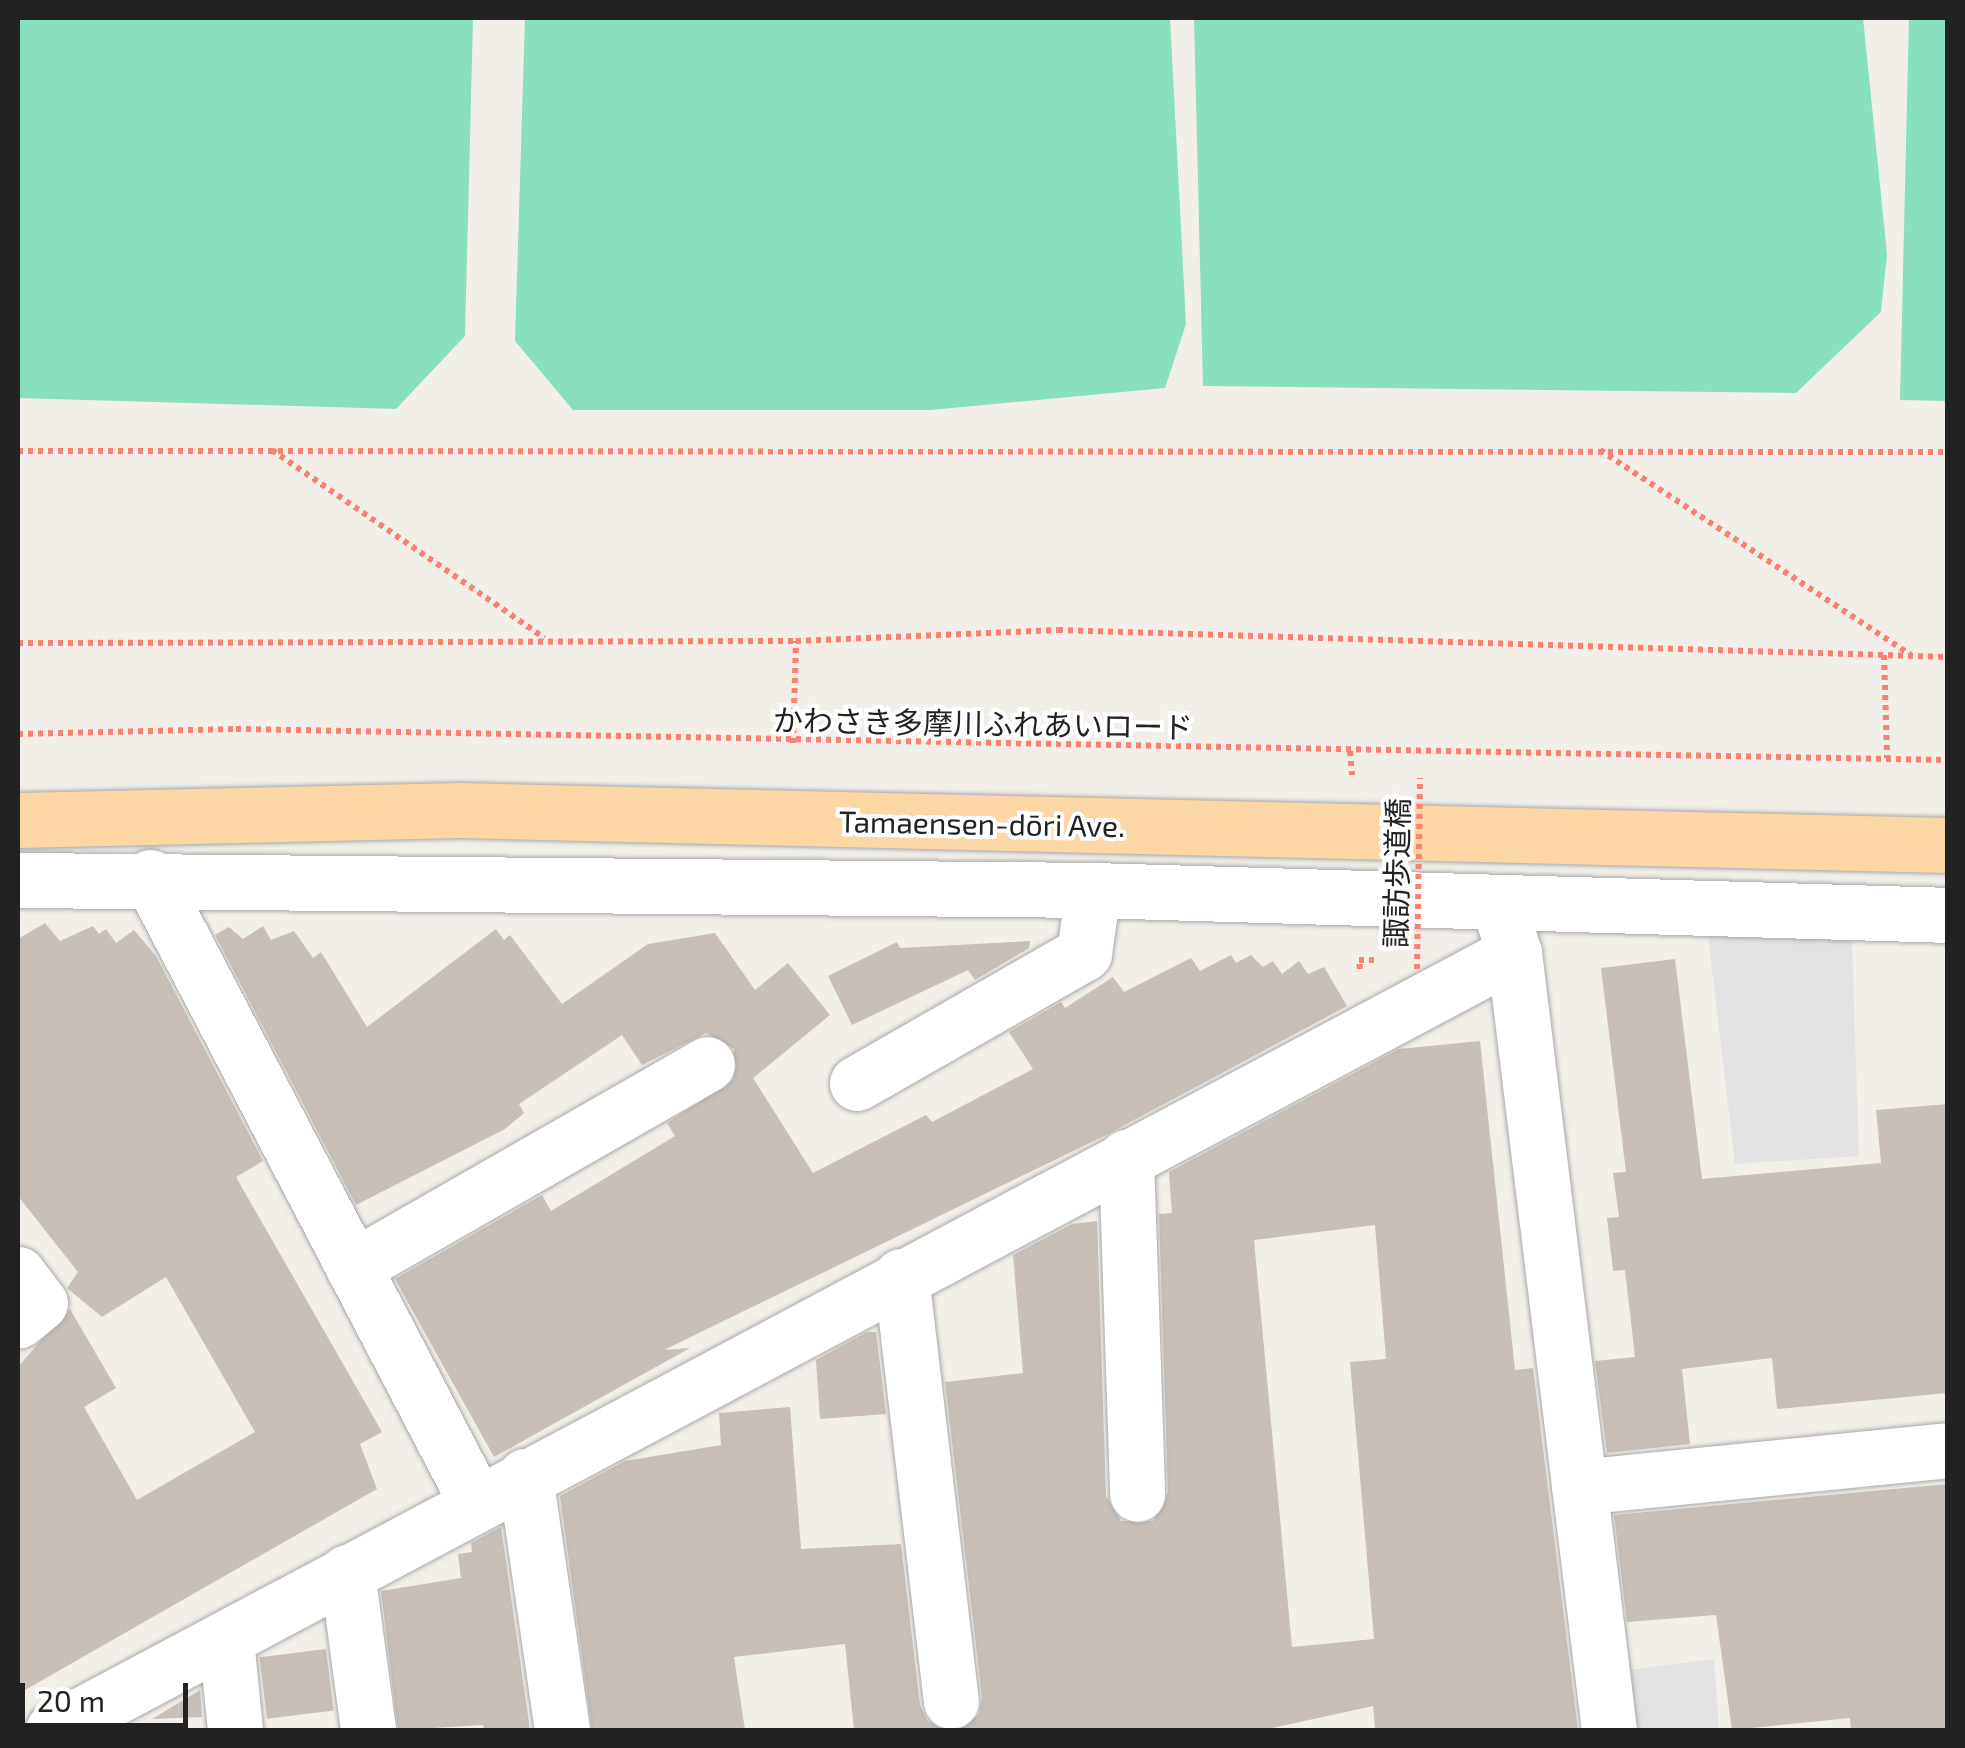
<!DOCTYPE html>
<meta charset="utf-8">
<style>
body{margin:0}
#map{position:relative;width:1965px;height:1748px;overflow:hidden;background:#f2efe9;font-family:"Exo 2","Noto Sans JP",sans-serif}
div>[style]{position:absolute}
.pitch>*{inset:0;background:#88e0be}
.parking>*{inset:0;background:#e2e2e2}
.building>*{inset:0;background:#c7bfb8;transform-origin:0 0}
.path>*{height:6px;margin-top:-3px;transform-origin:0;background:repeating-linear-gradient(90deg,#fa8072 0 5px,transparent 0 10px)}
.roads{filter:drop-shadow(0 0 2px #a9a9a9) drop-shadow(0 0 2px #a9a9a9)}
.minor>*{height:55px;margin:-27.5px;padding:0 27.5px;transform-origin:27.5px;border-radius:27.5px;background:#fff}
.major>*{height:55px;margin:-27.5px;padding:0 27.5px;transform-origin:27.5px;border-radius:27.5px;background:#fcd6a4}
.path-bridge>*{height:6px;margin-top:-3px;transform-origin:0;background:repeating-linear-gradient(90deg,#fa8072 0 5px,transparent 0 10px)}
span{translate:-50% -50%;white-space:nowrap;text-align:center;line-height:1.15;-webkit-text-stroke:8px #fff;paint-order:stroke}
.street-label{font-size:30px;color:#222}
.frame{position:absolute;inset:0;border:20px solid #222;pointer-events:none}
.scale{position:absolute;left:20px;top:1683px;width:168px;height:45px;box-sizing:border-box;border:5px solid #222;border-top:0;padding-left:12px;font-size:30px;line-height:35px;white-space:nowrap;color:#222;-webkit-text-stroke:8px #fff;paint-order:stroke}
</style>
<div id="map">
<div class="pitch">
<i style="clip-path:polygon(18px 18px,473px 18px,465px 336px,396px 409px,18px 398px)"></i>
<i style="clip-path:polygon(525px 18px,1170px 18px,1186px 324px,1165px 388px,931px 410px,573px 410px,515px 341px)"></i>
<i style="clip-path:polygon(1194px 18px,1863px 18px,1887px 254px,1881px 312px,1796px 393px,1203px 386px)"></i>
<i style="clip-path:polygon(1909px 18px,1947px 18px,1947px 401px,1900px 400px)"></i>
</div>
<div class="parking">
<i style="clip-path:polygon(1708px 936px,1852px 940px,1859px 1156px,1735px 1164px)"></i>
<i style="clip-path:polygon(1714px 1659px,1719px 1730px,1626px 1730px,1619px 1671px)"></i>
</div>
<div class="building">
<i style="clip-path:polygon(45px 923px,60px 941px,93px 926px,99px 934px,106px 929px,116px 943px,134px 930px,156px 956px,263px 1161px,236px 1177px,382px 1432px,360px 1444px,377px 1489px,18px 1694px,18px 1367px,36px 1346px,70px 1309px,116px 1388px,84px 1407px,137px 1500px,255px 1432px,166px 1277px,102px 1317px,67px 1288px,78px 1272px,18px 1196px,18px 939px)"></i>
<i style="clip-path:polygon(263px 926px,271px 940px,294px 931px,313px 958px,321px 952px,367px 1027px,496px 929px,504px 940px,510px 935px,562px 1004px,648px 944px,715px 933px,755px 990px,788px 963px,830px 1015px,753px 1078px,813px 1173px,926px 1115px,932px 1122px,1033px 1069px,1009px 1032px,1061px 1002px,1065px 1008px,1113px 977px,1124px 992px,1191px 958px,1200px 971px,1231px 955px,1236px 963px,1251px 955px,1263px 967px,1273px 961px,1282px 974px,1299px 961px,1308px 974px,1324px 967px,1347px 1006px,1106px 1135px,664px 1350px,690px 1348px,494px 1457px,395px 1279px,542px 1195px,551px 1211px,675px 1136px,667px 1123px,733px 1080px,734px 1049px,706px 1033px,642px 1065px,622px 1035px,519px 1104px,524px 1113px,505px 1129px,356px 1205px,215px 935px,229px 927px,243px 939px)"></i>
<i style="clip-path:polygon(1030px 941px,1029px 948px,975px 980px,968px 970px,852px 1025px,828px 976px,897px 942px,900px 948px)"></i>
<i style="clip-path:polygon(1675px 959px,1702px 1179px,1881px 1163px,1876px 1110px,1948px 1104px,1948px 1393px,1777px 1409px,1772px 1358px,1682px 1369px,1690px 1444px,1607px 1453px,1595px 1361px,1635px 1357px,1625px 1270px,1613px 1271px,1607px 1218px,1619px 1217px,1613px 1173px,1626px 1172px,1601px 968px)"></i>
<i style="clip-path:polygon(evenodd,1480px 1041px,1515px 1370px,1533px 1368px,1578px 1730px,1375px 1730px,1373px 1706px,1263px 1730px,959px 1730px,979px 1714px,982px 1697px,945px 1382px,1023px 1373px,1013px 1255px,1072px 1224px,1097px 1221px,1106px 1496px,1121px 1521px,1153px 1521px,1168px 1493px,1159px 1214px,1172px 1213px,1169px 1172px,1399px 1049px,1480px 1041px,1375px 1225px,1386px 1359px,1350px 1362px,1374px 1639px,1292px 1647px,1254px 1240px,1375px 1225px)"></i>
<i style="clip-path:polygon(867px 1332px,876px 1332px,886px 1414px,820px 1419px,816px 1360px)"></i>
<i style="clip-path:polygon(790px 1407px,801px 1549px,901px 1544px,920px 1705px,927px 1720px,943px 1730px,854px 1730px,845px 1644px,734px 1657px,745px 1730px,592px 1730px,560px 1496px,625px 1461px,721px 1445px,719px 1413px)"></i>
<i style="clip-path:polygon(1948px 1484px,1948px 1730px,1851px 1730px,1850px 1718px,1732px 1730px,1716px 1615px,1627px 1622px,1614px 1515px)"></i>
<i style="clip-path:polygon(501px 1527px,530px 1730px,484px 1730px,483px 1725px,398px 1730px,381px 1591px,461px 1578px,458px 1554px,472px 1552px,471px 1543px)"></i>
<i style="left:326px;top:1649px;width:62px;height:67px;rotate:83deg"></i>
<i style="clip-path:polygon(200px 1690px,202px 1717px,152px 1719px)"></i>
</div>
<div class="path">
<i style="left:272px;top:450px;width:331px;rotate:34.6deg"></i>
<i style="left:1600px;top:450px;width:372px;rotate:33.4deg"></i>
<i style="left:18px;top:451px;width:1930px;rotate:0.03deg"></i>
<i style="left:18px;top:643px;width:778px;rotate:-0.15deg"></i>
<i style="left:796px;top:641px;width:262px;rotate:-2.4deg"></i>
<i style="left:1058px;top:630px;width:890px;rotate:1.74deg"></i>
<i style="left:1884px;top:655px;width:103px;rotate:88.3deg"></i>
<i style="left:18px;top:734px;width:218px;rotate:-1.3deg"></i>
<i style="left:236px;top:729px;width:1712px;rotate:1.04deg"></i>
<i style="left:793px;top:743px;width:102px;rotate:-88.3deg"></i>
<i style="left:1350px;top:751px;width:24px;rotate:85deg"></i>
<i style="left:1360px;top:969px;width:9px;rotate:-96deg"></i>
<i style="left:1359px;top:960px;width:18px"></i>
</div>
<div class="roads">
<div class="minor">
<i style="left:150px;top:877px;width:703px;rotate:62.45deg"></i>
<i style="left:18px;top:880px;width:1075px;rotate:0.53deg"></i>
<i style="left:1093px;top:890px;width:855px;rotate:1.67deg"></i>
<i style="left:1504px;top:921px;width:34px;rotate:73deg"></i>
<i style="left:1514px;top:953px;width:783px;rotate:83.03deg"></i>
<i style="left:857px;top:1083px;width:262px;rotate:-29.8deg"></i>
<i style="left:1084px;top:953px;width:64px;rotate:-81.9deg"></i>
<i style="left:1126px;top:1157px;width:337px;rotate:88.1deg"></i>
<i style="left:353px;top:1267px;width:408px;rotate:-29.8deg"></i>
<i style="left:18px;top:1274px;width:36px;rotate:53deg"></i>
<i style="left:40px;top:1303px;width:28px;rotate:141deg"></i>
<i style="left:901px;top:1276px;width:428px;rotate:83.3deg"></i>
<i style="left:525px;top:1476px;width:257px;rotate:81.7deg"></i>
<i style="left:1579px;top:1487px;width:371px;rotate:-5.7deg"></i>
<i style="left:347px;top:1572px;width:159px;rotate:82.4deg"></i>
<i style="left:226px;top:1640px;width:90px;rotate:84.3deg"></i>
<i style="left:53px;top:1730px;width:1655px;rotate:-28.01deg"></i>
</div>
<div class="major">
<i style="left:18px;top:820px;width:443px;rotate:-1.3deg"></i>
<i style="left:461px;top:810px;width:1487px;rotate:1.35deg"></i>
</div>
</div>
<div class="path-bridge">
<i style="left:1417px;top:969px;width:191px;rotate:-89.1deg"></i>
</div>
<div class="street-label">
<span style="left:983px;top:723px;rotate:1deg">かわさき多摩川ふれあいロード</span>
<span style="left:982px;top:823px;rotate:1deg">Tamaensen-dōri Ave.</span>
<span style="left:1396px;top:873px;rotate:-89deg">諏訪歩道橋</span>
</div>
<div class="frame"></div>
<div class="scale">20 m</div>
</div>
